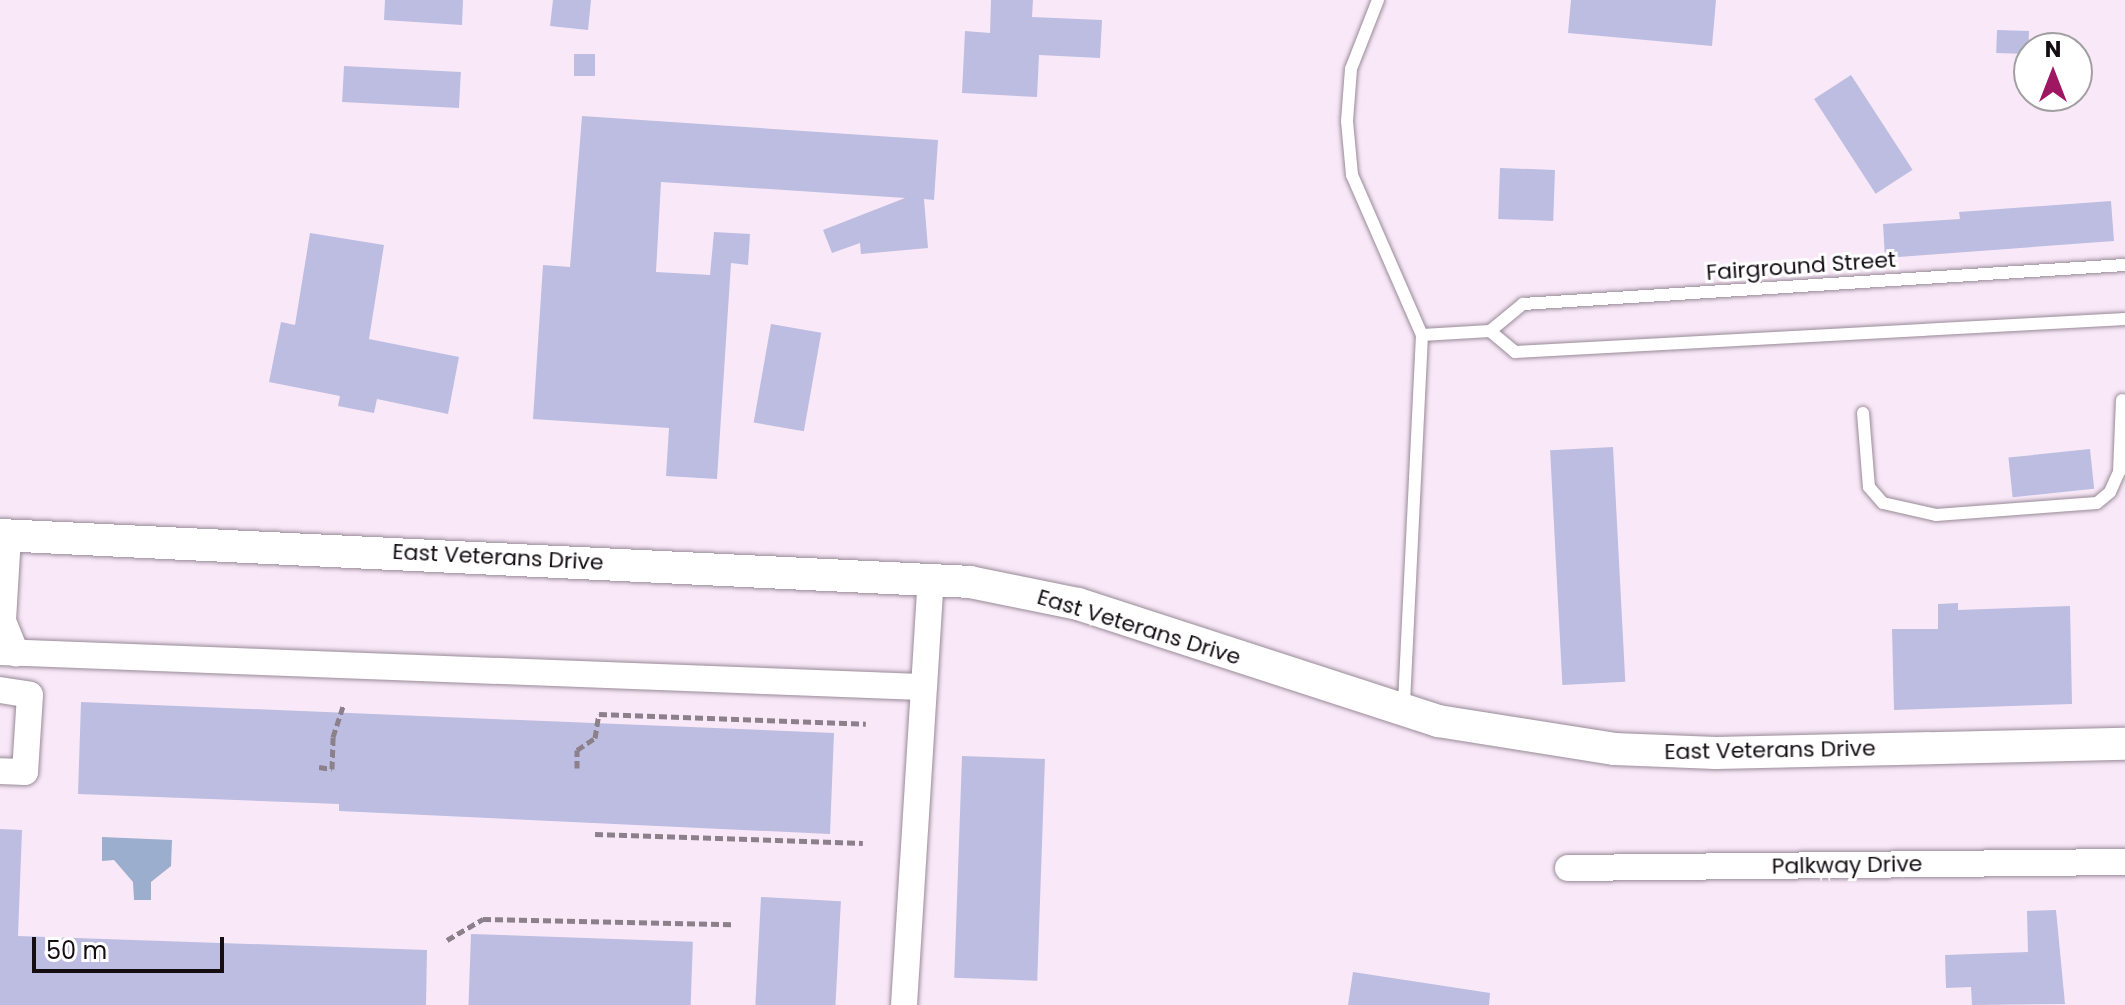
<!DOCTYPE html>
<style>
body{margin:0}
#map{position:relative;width:2125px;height:1005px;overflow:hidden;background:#f9e9f8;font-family:Poppins,sans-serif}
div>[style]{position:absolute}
.water>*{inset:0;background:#9caecd}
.building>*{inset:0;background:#bcbde1;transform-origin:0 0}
.path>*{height:5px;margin-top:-2.5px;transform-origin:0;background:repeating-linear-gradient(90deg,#8c818b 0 8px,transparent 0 12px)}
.roads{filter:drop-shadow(0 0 2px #998a98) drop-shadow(0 0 2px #998a98)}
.service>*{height:12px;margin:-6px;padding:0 6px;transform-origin:6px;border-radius:6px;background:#fff}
.minor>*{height:26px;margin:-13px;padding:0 13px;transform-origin:13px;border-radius:13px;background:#fff}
.tertiary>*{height:32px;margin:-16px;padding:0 16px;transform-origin:16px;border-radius:16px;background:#fff}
span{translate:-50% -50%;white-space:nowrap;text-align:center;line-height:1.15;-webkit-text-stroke:6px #fff;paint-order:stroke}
.street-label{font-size:22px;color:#140e13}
.north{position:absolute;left:2013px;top:32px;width:80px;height:80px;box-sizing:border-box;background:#fff;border:2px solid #a19fa1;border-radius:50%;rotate:0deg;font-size:22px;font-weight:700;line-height:32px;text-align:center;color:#140e13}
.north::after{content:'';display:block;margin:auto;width:28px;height:36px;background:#9f1663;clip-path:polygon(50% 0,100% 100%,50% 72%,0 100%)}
.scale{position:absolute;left:32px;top:937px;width:192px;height:36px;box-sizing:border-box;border:4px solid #140e13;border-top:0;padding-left:10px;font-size:24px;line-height:28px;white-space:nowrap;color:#140e13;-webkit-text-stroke:6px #fff;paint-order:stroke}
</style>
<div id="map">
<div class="water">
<i style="clip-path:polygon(102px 837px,172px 840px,171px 866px,151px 882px,151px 900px,134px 900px,133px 882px,114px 860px,102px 861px)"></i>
</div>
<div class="building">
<i style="clip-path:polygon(385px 0,463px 0,462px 25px,384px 20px)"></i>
<i style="clip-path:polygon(553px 0,591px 0,588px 30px,550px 26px)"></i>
<i style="clip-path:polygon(991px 0,1033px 0,1032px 17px,1102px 20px,1100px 58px,1039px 55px,1037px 97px,962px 93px,965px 31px,990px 33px)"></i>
<i style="clip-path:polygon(1571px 0,1716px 0,1712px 46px,1568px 33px)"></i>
<i style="left:1997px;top:30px;width:32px;height:23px;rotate:2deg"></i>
<i style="left:574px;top:54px;width:21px;height:22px"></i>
<i style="left:344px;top:66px;width:117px;height:36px;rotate:3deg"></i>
<i style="left:1851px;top:75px;width:113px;height:44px;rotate:57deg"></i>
<i style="clip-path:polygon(582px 116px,938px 140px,934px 200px,924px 199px,928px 248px,861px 254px,860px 243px,832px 253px,823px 230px,905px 198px,661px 182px,656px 272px,710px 275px,714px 232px,750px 234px,748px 265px,731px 263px,717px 479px,666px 476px,669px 428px,533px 419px,543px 265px,570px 267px)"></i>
<i style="left:1500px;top:168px;width:55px;height:51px;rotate:2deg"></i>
<i style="clip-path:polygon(2111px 201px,2114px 241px,1885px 258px,1883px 224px,1960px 219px,1959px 212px)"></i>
<i style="clip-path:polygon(310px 233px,384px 245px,369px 339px,459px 357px,448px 414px,377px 399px,374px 413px,338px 406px,340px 396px,269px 382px,281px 322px,295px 325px)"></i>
<i style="left:771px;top:324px;width:51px;height:100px;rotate:10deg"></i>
<i style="left:1613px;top:447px;width:235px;height:63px;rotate:87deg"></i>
<i style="left:2090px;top:449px;width:40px;height:82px;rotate:84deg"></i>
<i style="clip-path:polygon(1958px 603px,1958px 610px,2070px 606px,2072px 704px,1894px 710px,1892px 629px,1938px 629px,1938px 604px)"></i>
<i style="clip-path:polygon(81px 702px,834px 733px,830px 834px,339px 811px,339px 804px,78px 794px)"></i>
<i style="left:962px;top:756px;width:83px;height:222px;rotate:2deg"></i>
<i style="clip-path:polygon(0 829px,22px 830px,18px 936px,427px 950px,426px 1005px,0 1005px)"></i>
<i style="left:761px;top:897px;width:80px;height:108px;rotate:3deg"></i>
<i style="clip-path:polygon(2056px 910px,2065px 1004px,1972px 1005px,1971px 987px,1946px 988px,1945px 955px,2028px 952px,2027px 911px)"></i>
<i style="left:471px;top:934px;width:222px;height:71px;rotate:2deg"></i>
<i style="clip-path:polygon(1353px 972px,1490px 993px,1489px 1005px,1348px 1005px)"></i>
</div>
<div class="path">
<i style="left:319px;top:767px;width:13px;rotate:9deg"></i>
<i style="left:332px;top:769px;width:32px;rotate:-88deg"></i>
<i style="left:333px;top:737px;width:35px;rotate:-72deg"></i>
<i style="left:577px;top:768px;width:18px;rotate:-90deg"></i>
<i style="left:577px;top:750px;width:22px;rotate:-34deg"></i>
<i style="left:595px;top:738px;width:24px;rotate:-81deg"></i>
<i style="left:599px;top:714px;width:267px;rotate:2.1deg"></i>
<i style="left:595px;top:834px;width:268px;rotate:1.9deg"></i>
<i style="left:447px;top:940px;width:42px;rotate:-30.3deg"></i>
<i style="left:483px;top:919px;width:249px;rotate:1.2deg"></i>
</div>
<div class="roads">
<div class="service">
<i style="left:1378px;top:0;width:74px;rotate:111.4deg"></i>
<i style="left:1351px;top:69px;width:52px;rotate:94.4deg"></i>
<i style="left:1347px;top:121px;width:54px;rotate:84.7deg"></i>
<i style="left:1352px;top:175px;width:175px;rotate:66.4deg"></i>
<i style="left:1422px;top:335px;width:373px;rotate:92.8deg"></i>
<i style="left:1490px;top:331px;width:33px;rotate:40deg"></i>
<i style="left:1515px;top:352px;width:611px;rotate:-3.1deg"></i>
<i style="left:1422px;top:335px;width:68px;rotate:-3.4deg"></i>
<i style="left:1490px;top:331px;width:43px;rotate:-39.3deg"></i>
<i style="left:1523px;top:304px;width:603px;rotate:-3.71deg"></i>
<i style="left:1863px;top:413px;width:74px;rotate:85.4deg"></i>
<i style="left:1869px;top:487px;width:21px;rotate:49deg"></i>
<i style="left:1883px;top:503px;width:54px;rotate:12.8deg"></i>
<i style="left:1936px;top:515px;width:161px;rotate:-4.3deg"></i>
<i style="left:2097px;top:503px;width:17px;rotate:-40deg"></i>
<i style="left:2110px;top:492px;width:22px;rotate:-66deg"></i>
<i style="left:2119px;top:472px;width:72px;rotate:-87.6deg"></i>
</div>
<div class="minor">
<i style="left:8px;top:536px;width:85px;rotate:93.4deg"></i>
<i style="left:3px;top:621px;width:35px;rotate:68deg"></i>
<i style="left:0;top:652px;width:922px;rotate:2.18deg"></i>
<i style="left:0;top:690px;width:30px;rotate:9deg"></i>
<i style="left:30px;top:695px;width:77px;rotate:93.7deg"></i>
<i style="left:25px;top:772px;width:25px;rotate:-178deg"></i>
<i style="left:1568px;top:868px;width:557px;rotate:-0.62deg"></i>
<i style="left:904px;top:1005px;width:427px;rotate:-86.4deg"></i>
</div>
<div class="tertiary">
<i style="left:0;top:535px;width:971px;rotate:2.77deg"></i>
<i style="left:970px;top:582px;width:110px;rotate:11.5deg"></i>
<i style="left:1078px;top:604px;width:379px;rotate:18deg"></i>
<i style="left:1438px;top:721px;width:178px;rotate:9deg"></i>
<i style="left:1614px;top:749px;width:102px;rotate:2.2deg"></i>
<i style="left:1716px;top:753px;width:409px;rotate:-1.3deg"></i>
</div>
</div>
<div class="street-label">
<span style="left:1801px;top:266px;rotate:-4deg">Fairground Street</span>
<span style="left:498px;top:557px;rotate:3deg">East Veterans Drive</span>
<span style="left:1139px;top:627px;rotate:17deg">East Veterans Drive</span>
<span style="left:1770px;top:750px;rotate:-1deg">East Veterans Drive</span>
<span style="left:1847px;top:865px;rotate:-1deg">Palkway Drive</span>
</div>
<div class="north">N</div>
<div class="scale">50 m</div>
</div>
